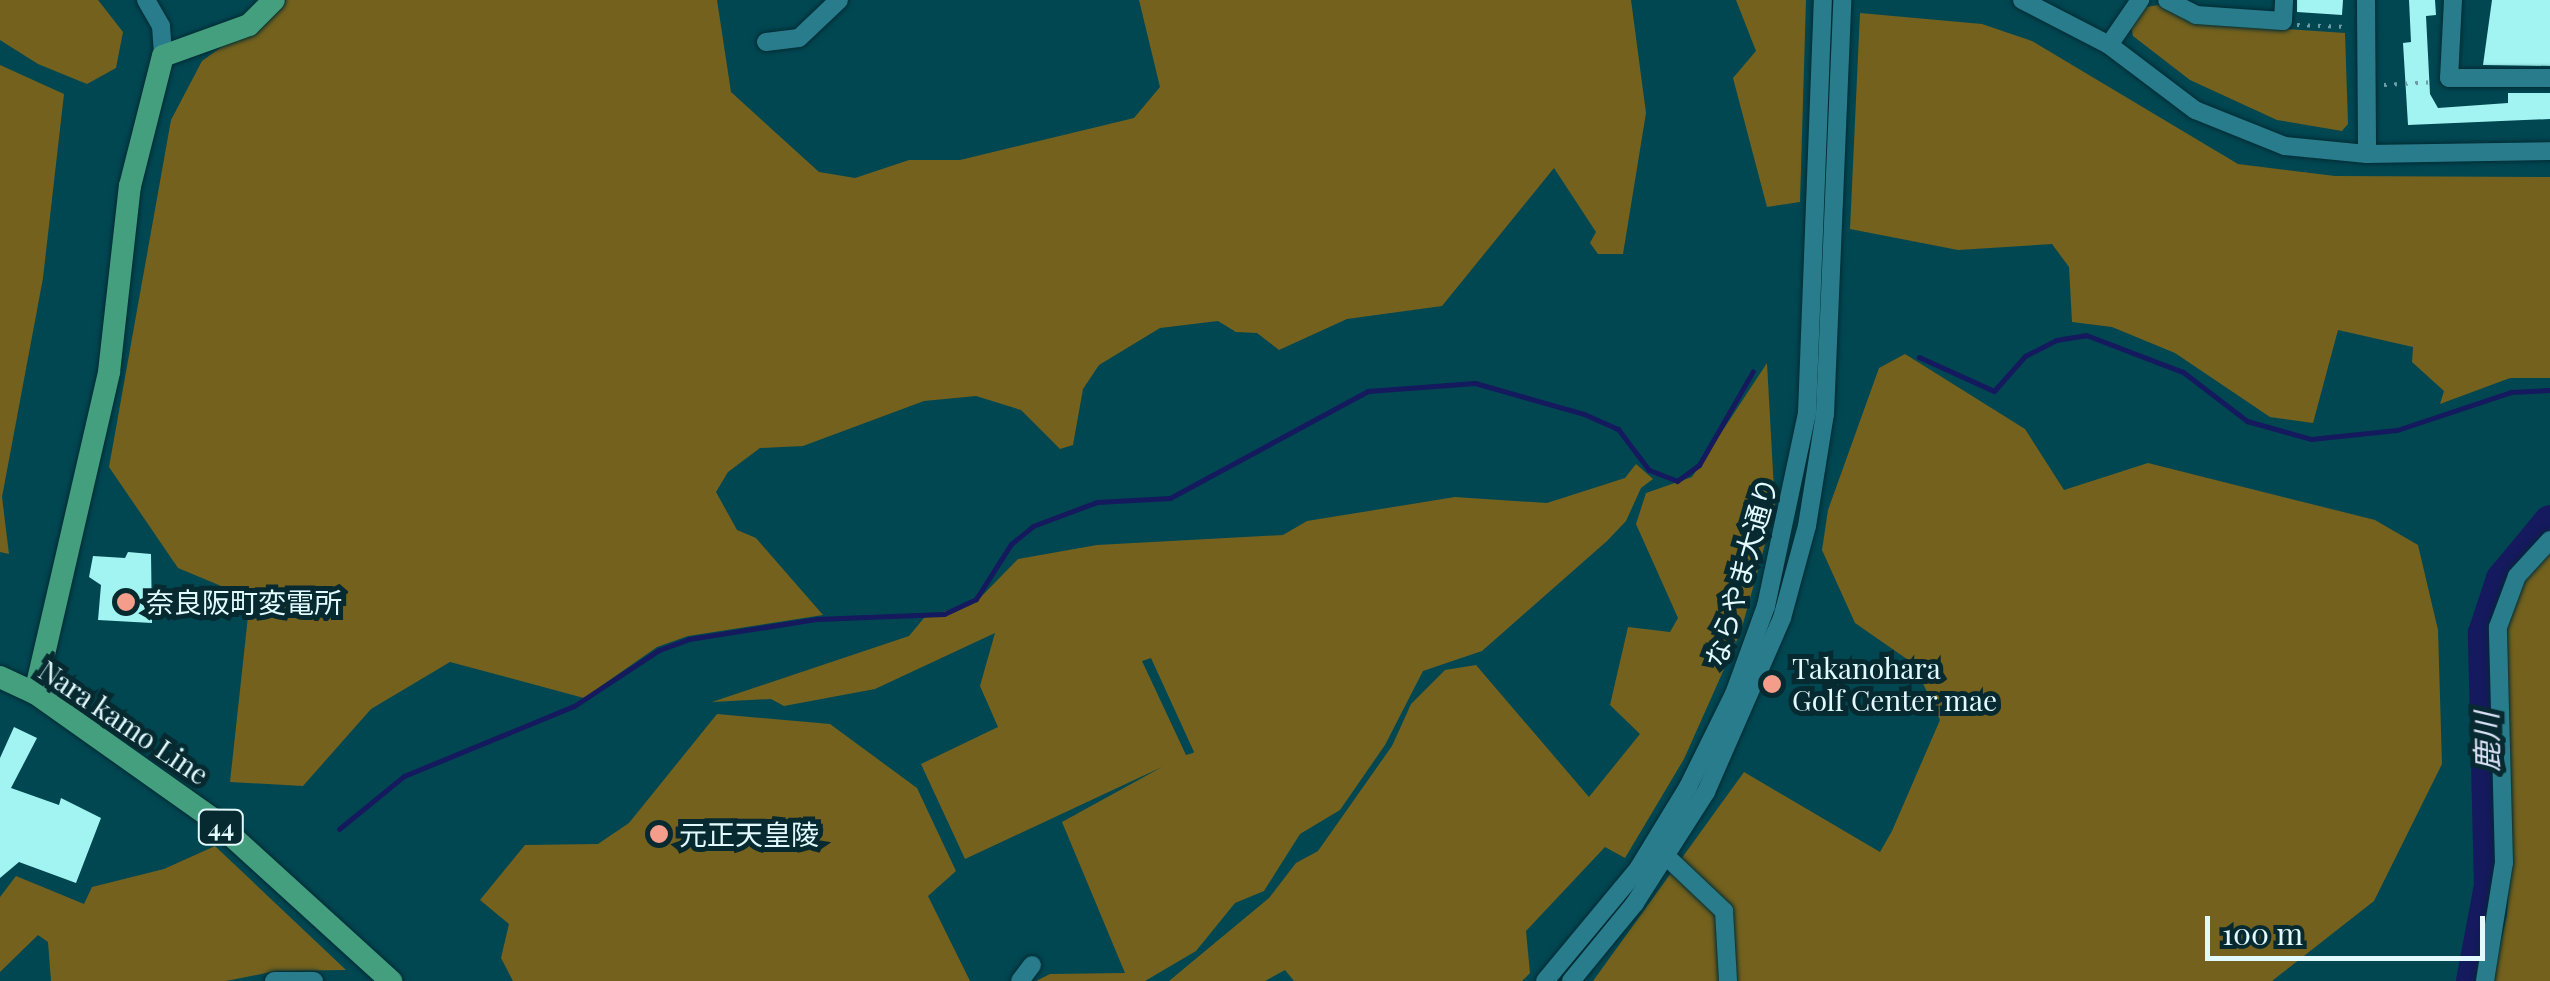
<!DOCTYPE html>
<meta charset="utf-8">
<style>
body{margin:0}
#map{position:relative;width:2550px;height:981px;overflow:hidden;background:#004752;font-family:"Playfair Display","Noto Sans JP",serif}
div>[style]{position:absolute}
.green>*{inset:0;background:#74611d}
.stream>*{height:5px;margin:-2.5px;padding:0 2.5px;transform-origin:2.5px;border-radius:2.5px;background:#15195d}
.river>*{height:32px;margin:-16px;padding:0 16px;transform-origin:16px;border-radius:16px;background:#15195d}
.building>*{inset:0;background:#a1f4f1}
.path>*{height:4px;margin-top:-2px;transform-origin:0;background:repeating-linear-gradient(90deg,#6d9da4 0 2.5px,transparent 0 10.5px)}
.roads{filter:drop-shadow(0 0 2px #002b33) drop-shadow(0 0 2px #002b33)}
.minor>*{height:18px;margin:-9px;padding:0 9px;transform-origin:9px;border-radius:9px;background:#287c8b}
.major>*{height:22px;margin:-11px;padding:0 11px;transform-origin:11px;border-radius:11px;background:#439f7e}
.dots>*{width:28px;height:28px;translate:-50% -50%;box-sizing:border-box;border:5px solid #072a31;border-radius:50%}
span{translate:-50% -50%;white-space:nowrap;text-align:center;line-height:1.15;-webkit-text-stroke:10px #072a31;paint-order:stroke}
.shield-label span{padding:2px 8px;background:#072a31;border:2px solid;border-radius:8px;-webkit-text-stroke-width:0}
.shield-label{font-size:25px;color:#e2f9fd;font-weight:700}
.street-label{font-size:28px;color:#e2f9fd}
.poi-label{font-size:28px;color:#e2f9fd}
.left{translate:0 -50%;text-align:left}
.water-label{font-size:30px;color:#dae0f5;font-style:italic}
.scale{position:absolute;left:2205px;top:916px;width:280px;height:45px;box-sizing:border-box;border:5px solid #e2f9fd;border-top:0;padding-left:12px;font-size:30px;line-height:35px;white-space:nowrap;color:#e2f9fd;-webkit-text-stroke:8px #072a31;paint-order:stroke}
</style>
<div id="map">
<div class="green">
<i style="clip-path:polygon(0 0,98px 0,123px 32px,116px 68px,87px 84px,38px 64px,0 40px)"></i>
<i style="clip-path:polygon(286px 0,717px 0,731px 92px,819px 172px,855px 178px,909px 160px,960px 160px,1134px 118px,1160px 87px,1139px 0,1631px 0,1646px 113px,1623px 254px,1598px 254px,1590px 243px,1596px 232px,1554px 168px,1442px 306px,1347px 319px,1279px 350px,1257px 333px,1236px 332px,1218px 321px,1160px 328px,1099px 365px,1083px 389px,1073px 445px,1060px 449px,1021px 410px,976px 396px,924px 401px,803px 446px,760px 448px,728px 472px,716px 492px,737px 530px,756px 538px,823px 615px,688px 636px,657px 647px,584px 698px,450px 662px,371px 709px,303px 786px,230px 782px,250px 598px,178px 568px,109px 467px,171px 120px,202px 61px)"></i>
<i style="clip-path:polygon(1736px 0,1806px 0,1800px 202px,1767px 207px,1733px 78px,1756px 51px)"></i>
<i style="clip-path:polygon(2159px 5px,2195px 23px,2345px 33px,2348px 124px,2342px 131px,2277px 120px,2190px 80px,2133px 36px,2131px 27px,2145px 7px)"></i>
<i style="clip-path:polygon(1860px 13px,1982px 24px,2032px 41px,2238px 164px,2335px 176px,2550px 177px,2550px 378px,2510px 378px,2440px 404px,2444px 391px,2412px 362px,2413px 347px,2338px 330px,2313px 423px,2270px 417px,2175px 353px,2112px 327px,2072px 322px,2069px 267px,2052px 244px,1958px 250px,1850px 229px)"></i>
<i style="clip-path:polygon(0 65px,64px 94px,43px 278px,2px 497px,9px 554px,0 552px)"></i>
<i style="clip-path:polygon(1905px 354px,2025px 429px,2064px 490px,2148px 463px,2375px 520px,2418px 545px,2438px 630px,2442px 764px,2374px 901px,2272px 981px,1593px 981px,1744px 772px,1880px 852px,1892px 831px,1940px 720px,1914px 664px,1855px 623px,1822px 550px,1828px 510px,1879px 368px)"></i>
<i style="clip-path:polygon(1767px 363px,1775px 508px,1741px 631px,1684px 759px,1625px 858px,1605px 847px,1526px 931px,1530px 973px,1522px 981px,1294px 981px,1285px 970px,1265px 981px,1169px 981px,1269px 898px,1296px 863px,1318px 851px,1392px 746px,1411px 704px,1445px 670px,1476px 665px,1589px 797px,1640px 734px,1610px 705px,1628px 627px,1670px 632px,1678px 618px,1636px 524px,1646px 493px,1692px 477px)"></i>
<i style="clip-path:polygon(evenodd,1636px 464px,1653px 479px,1641px 488px,1626px 521px,1607px 541px,1482px 651px,1423px 671px,1385px 745px,1340px 810px,1300px 834px,1264px 891px,1235px 903px,1196px 951px,1145px 981px,1036px 981px,1050px 974px,1125px 973px,1062px 822px,1162px 767px,965px 859px,921px 764px,998px 727px,980px 686px,995px 633px,875px 689px,784px 706px,771px 699px,712px 702px,909px 636px,924px 618px,977px 601px,1018px 559px,1097px 545px,1283px 535px,1307px 521px,1455px 497px,1547px 503px,1625px 478px,1636px 464px,1151px 658px,1194px 752px,1193px 753px,1186px 755px,1142px 661px,1151px 658px)"></i>
<i style="clip-path:polygon(2550px 549px,2550px 981px,2492px 981px,2507px 915px,2511px 857px,2503px 623px,2527px 571px)"></i>
<i style="clip-path:polygon(717px 714px,830px 724px,917px 788px,956px 871px,928px 896px,970px 981px,513px 981px,501px 958px,509px 924px,480px 900px,525px 845px,598px 844px,629px 823px)"></i>
<i style="clip-path:polygon(215px 846px,346px 970px,276px 971px,226px 981px,51px 981px,48px 942px,38px 935px,0 972px,0 897px,16px 876px,84px 904px,92px 887px,164px 869px)"></i>
</div>
<div class="stream">
<i style="left:1919px;top:357px;width:82px;rotate:24.4deg"></i>
<i style="left:1994px;top:391px;width:47px;rotate:-48.5deg"></i>
<i style="left:2025px;top:356px;width:35px;rotate:-27deg"></i>
<i style="left:2056px;top:340px;width:30px;rotate:-9deg"></i>
<i style="left:2086px;top:335px;width:104px;rotate:20.9deg"></i>
<i style="left:2183px;top:372px;width:81px;rotate:37.4deg"></i>
<i style="left:2247px;top:421px;width:66px;rotate:15.7deg"></i>
<i style="left:2311px;top:439px;width:86px;rotate:-6deg"></i>
<i style="left:2397px;top:430px;width:120px;rotate:-18.4deg"></i>
<i style="left:2511px;top:392px;width:39px;rotate:-3deg"></i>
<i style="left:339px;top:829px;width:84px;rotate:-39.2deg"></i>
<i style="left:404px;top:776px;width:184px;rotate:-22.4deg"></i>
<i style="left:574px;top:706px;width:102px;rotate:-33.4deg"></i>
<i style="left:659px;top:650px;width:32px;rotate:-20deg"></i>
<i style="left:689px;top:639px;width:130px;rotate:-8.9deg"></i>
<i style="left:817px;top:619px;width:127px;rotate:-2.3deg"></i>
<i style="left:944px;top:614px;width:35px;rotate:-25deg"></i>
<i style="left:976px;top:599px;width:65px;rotate:-57.5deg"></i>
<i style="left:1011px;top:544px;width:28px;rotate:-39deg"></i>
<i style="left:1033px;top:526px;width:68px;rotate:-20.6deg"></i>
<i style="left:1097px;top:502px;width:73px;rotate:-3.1deg"></i>
<i style="left:1170px;top:498px;width:225px;rotate:-28.4deg"></i>
<i style="left:1368px;top:391px;width:107px;rotate:-4.3deg"></i>
<i style="left:1475px;top:383px;width:113px;rotate:15.9deg"></i>
<i style="left:1584px;top:414px;width:37px;rotate:24deg"></i>
<i style="left:1618px;top:429px;width:51px;rotate:52.9deg"></i>
<i style="left:1649px;top:470px;width:30px;rotate:21deg"></i>
<i style="left:1677px;top:481px;width:27px;rotate:-36deg"></i>
<i style="left:1699px;top:465px;width:108px;rotate:-60.1deg"></i>
</div>
<div class="river">
<i style="left:2472px;top:981px;width:97px;rotate:-79.3deg"></i>
<i style="left:2490px;top:886px;width:253px;rotate:-91.4deg"></i>
<i style="left:2484px;top:633px;width:57px;rotate:-71.6deg"></i>
<i style="left:2502px;top:579px;width:75px;rotate:-50.4deg"></i>
</div>
<div class="building">
<i style="clip-path:polygon(2297px 0,2343px 0,2342px 15px,2297px 12px)"></i>
<i style="clip-path:polygon(2409px 0,2435px 0,2436px 15px,2426px 16px,2430px 94px,2438px 108px,2508px 103px,2508px 93px,2550px 93px,2550px 119px,2408px 125px,2403px 43px,2411px 42px)"></i>
<i style="clip-path:polygon(2492px 0,2550px 0,2550px 66px,2483px 65px)"></i>
<i style="clip-path:polygon(128px 552px,151px 554px,152px 623px,98px 620px,101px 585px,89px 577px,93px 556px,125px 558px)"></i>
<i style="clip-path:polygon(14px 727px,37px 738px,11px 788px,59px 805px,61px 798px,101px 818px,76px 883px,19px 862px,0 878px,0 758px)"></i>
</div>
<div class="path">
<i style="left:2297px;top:25px;width:50px;rotate:2.3deg"></i>
<i style="left:2384px;top:85px;width:51px;rotate:-3.4deg"></i>
</div>
<div class="roads">
<div class="minor">
<i style="left:146px;top:0;width:30px;rotate:60deg"></i>
<i style="left:161px;top:26px;width:30px;rotate:86deg"></i>
<i style="left:2022px;top:0;width:98px;rotate:27.3deg"></i>
<i style="left:2109px;top:45px;width:108px;rotate:37.1deg"></i>
<i style="left:2195px;top:110px;width:97px;rotate:21.8deg"></i>
<i style="left:2285px;top:146px;width:82px;rotate:5.6deg"></i>
<i style="left:2367px;top:154px;width:183px;rotate:-0.9deg"></i>
<i style="left:2167px;top:0;width:33px;rotate:27deg"></i>
<i style="left:2196px;top:15px;width:87px;rotate:3.9deg"></i>
<i style="left:2283px;top:21px;width:21px;rotate:-87deg"></i>
<i style="left:2366px;top:0;width:154px;rotate:89.6deg"></i>
<i style="left:2453px;top:0;width:78px;rotate:92.9deg"></i>
<i style="left:2449px;top:78px;width:101px"></i>
<i style="left:766px;top:42px;width:33px;rotate:-7deg"></i>
<i style="left:799px;top:38px;width:55px;rotate:-43.5deg"></i>
<i style="left:2109px;top:45px;width:55px;rotate:-55.4deg"></i>
<i style="left:1667px;top:857px;width:79px;rotate:43.5deg"></i>
<i style="left:1724px;top:911px;width:70px;rotate:86.7deg"></i>
<i style="left:274px;top:981px;width:40px"></i>
<i style="left:1020px;top:981px;width:20px;rotate:-53deg"></i>
<i style="left:1545px;top:981px;width:146px;rotate:-50.3deg"></i>
<i style="left:1638px;top:869px;width:96px;rotate:-58.6deg"></i>
<i style="left:1688px;top:787px;width:104px;rotate:-63.7deg"></i>
<i style="left:1734px;top:694px;width:94px;rotate:-70deg"></i>
<i style="left:1766px;top:606px;width:197px;rotate:-78deg"></i>
<i style="left:1807px;top:413px;width:413px;rotate:-87.8deg"></i>
<i style="left:1571px;top:981px;width:101px;rotate:-50.6deg"></i>
<i style="left:1635px;top:903px;width:132px;rotate:-57.4deg"></i>
<i style="left:1706px;top:792px;width:190px;rotate:-66.4deg"></i>
<i style="left:1782px;top:618px;width:95px;rotate:-74.8deg"></i>
<i style="left:1807px;top:526px;width:113px;rotate:-80.9deg"></i>
<i style="left:1825px;top:414px;width:414px;rotate:-87.6deg"></i>
<i style="left:2485px;top:981px;width:120px;rotate:-80.9deg"></i>
<i style="left:2504px;top:863px;width:236px;rotate:-91.5deg"></i>
<i style="left:2498px;top:627px;width:54px;rotate:-69.6deg"></i>
<i style="left:2517px;top:576px;width:49px;rotate:-47.5deg"></i>
</div>
<div class="major">
<i style="left:0;top:677px;width:38px;rotate:25deg"></i>
<i style="left:35px;top:693px;width:218px;rotate:35.3deg"></i>
<i style="left:213px;top:819px;width:241px;rotate:42.3deg"></i>
<i style="left:35px;top:693px;width:329px;rotate:-77deg"></i>
<i style="left:109px;top:372px;width:187px;rotate:-83.6deg"></i>
<i style="left:130px;top:186px;width:134px;rotate:-75.8deg"></i>
<i style="left:163px;top:56px;width:91px;rotate:-19.8deg"></i>
<i style="left:249px;top:25px;width:35px;rotate:-45deg"></i>
</div>
</div>
<div class="dots">
<i style="left:126px;top:602px;background:#f49d8b"></i>
<i style="left:1772px;top:684px;background:#f49d8b"></i>
<i style="left:659px;top:834px;background:#f49d8b"></i>
</div>
<div class="shield-label">
<span style="left:221px;top:827px">44</span>
</div>
<div class="street-label">
<span style="left:1741px;top:572px;rotate:-74deg">ならやま大通り</span>
<span style="left:124px;top:722px;rotate:34deg">Nara kamo Line</span>
</div>
<div class="poi-label">
<span class="left" style="left:146px;top:602px">奈良阪町変電所</span>
<span class="left" style="left:1792px;top:684px">Takanohara<br>Golf Center mae</span>
<span class="left" style="left:679px;top:834px">元正天皇陵</span>
</div>
<div class="water-label">
<span style="left:2486px;top:742px;rotate:-91deg">鹿川</span>
</div>
<div class="scale">100 m</div>
</div>
